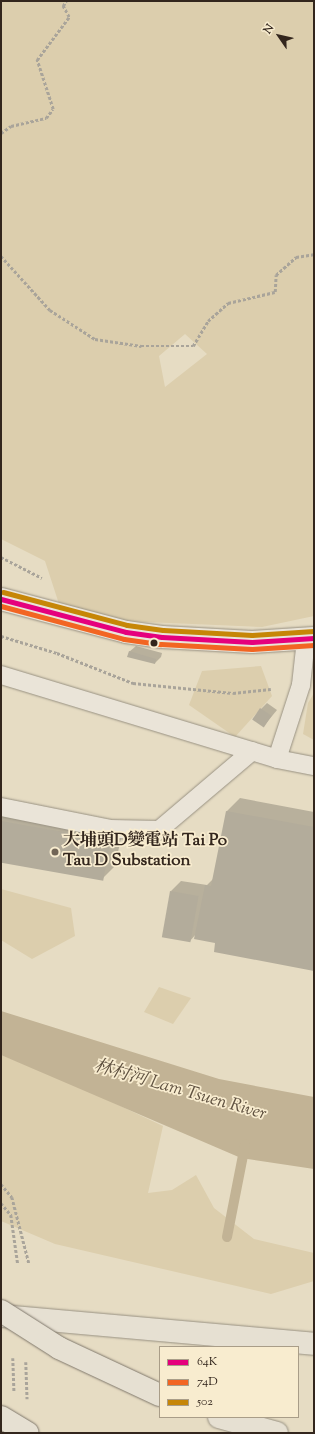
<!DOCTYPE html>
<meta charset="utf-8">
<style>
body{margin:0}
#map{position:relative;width:315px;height:1434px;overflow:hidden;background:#e6dcc3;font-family:"Sorts Mill Goudy","Noto Serif TC",serif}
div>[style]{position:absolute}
.green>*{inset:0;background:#dccead}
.water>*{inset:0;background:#c2b395}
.shadow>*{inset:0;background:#0003}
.stream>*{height:10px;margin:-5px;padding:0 5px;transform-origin:5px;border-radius:5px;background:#c2b395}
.building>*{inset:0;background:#b3ac9b;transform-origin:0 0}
.path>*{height:2.5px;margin-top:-1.25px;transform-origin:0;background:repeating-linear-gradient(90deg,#a9a49a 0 3px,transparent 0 5px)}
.roads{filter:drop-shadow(0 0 1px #989182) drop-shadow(0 0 1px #989182)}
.lane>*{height:18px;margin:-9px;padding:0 9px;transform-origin:9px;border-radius:9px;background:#eae4d8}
.secondary>*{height:22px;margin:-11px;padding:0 11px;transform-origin:11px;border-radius:11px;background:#eae4d8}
.highway>*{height:22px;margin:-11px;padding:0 11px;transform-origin:11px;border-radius:11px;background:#e6e0d2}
.bridges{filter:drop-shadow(0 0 1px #80786c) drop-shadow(0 0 1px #80786c)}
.highway-bridge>*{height:22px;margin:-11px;padding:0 11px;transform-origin:11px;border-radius:11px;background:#e6e0d2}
.bus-1>*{height:5px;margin:-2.5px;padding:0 2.5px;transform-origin:2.5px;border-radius:2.5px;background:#e5007d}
.bus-2>*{height:5px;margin:-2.5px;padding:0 2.5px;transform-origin:2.5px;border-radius:2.5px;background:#f26522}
.bus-3>*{height:5px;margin:-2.5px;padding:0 2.5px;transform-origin:2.5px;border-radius:2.5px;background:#c68607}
.dots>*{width:11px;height:11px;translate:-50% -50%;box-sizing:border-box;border:2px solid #f8eccf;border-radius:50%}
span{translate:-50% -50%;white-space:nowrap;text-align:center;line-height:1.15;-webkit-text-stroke:3.5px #f8eccf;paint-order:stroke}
.poi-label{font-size:17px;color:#33261d;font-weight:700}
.left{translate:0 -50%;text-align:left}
.water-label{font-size:18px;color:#5f5140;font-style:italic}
.frame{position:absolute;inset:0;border:2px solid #33261d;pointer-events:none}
.legend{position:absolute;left:159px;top:1346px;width:140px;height:72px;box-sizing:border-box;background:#f8eccf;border:1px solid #a99d88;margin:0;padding:5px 7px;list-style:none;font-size:12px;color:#33261d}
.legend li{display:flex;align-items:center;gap:8px;height:20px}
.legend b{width:20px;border:1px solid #a99d88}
.north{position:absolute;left:259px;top:16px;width:40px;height:40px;-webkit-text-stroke:3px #f8eccf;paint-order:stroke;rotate:304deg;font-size:11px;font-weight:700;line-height:16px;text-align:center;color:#33261d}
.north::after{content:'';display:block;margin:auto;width:14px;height:18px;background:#33261d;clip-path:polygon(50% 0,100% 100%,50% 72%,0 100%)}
</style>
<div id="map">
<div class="green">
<i style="clip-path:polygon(evenodd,1px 1px,314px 1px,314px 616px,262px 627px,123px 621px,59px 604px,45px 561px,1px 539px,1px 1px,185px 334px,207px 354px,165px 387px,159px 356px,185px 334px)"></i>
<i style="clip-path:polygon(261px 666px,272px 696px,235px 737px,189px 705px,202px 671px)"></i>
<i style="clip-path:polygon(314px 693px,314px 740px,303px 734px,308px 703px)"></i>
<i style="clip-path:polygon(1px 889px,71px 908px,75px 936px,32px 959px,1px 940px)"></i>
<i style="clip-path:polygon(159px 987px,191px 998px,173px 1024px,144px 1012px)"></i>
<i style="clip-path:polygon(1px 1055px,65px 1080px,163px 1126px,148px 1193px,172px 1190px,196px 1175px,214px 1208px,254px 1239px,314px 1253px,314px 1281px,271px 1294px,55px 1244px,1px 1221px)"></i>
</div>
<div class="water">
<i style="clip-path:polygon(1px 1011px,219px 1079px,314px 1097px,314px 1169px,241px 1158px,1px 1055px)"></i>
</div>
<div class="shadow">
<i style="clip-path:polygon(136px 646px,162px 653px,161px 657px,155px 663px,129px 652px)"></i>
<i style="clip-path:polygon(267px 703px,277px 710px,263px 727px,261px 709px)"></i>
<i style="clip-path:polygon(240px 798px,314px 812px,314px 970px,196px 934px,190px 941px,171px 891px,181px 881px,207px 885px,214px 878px,227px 811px)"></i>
<i style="clip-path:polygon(1px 806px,123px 829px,115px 866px,102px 879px,1px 861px)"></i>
</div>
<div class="stream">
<i style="left:227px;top:1237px;width:94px;rotate:-78.9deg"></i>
</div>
<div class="building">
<i style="clip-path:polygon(129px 651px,156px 659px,155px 664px,127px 657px)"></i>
<i style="left:260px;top:708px;width:14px;height:14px;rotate:34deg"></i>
<i style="clip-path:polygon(226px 811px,314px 827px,314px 971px,214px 952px,215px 943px,194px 939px,205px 885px,211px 886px)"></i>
<i style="left:1px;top:821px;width:111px;height:41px;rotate:10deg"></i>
<i style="left:170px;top:891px;width:29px;height:47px;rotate:10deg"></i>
</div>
<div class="path">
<i style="left:1px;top:133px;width:12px;rotate:-35deg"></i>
<i style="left:11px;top:126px;width:36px;rotate:-13deg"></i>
<i style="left:46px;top:118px;width:11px;rotate:-52deg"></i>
<i style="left:53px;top:109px;width:52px;rotate:-108.1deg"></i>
<i style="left:37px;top:60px;width:54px;rotate:-53.3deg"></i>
<i style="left:69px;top:17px;width:13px;rotate:-119deg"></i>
<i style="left:63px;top:6px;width:6px;rotate:-59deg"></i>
<i style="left:1px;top:256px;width:73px;rotate:47.8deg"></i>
<i style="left:50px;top:310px;width:54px;rotate:32.8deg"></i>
<i style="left:95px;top:339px;width:47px;rotate:8.7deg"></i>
<i style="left:141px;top:346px;width:52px"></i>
<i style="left:193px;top:346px;width:29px;rotate:-59deg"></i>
<i style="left:208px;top:321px;width:27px;rotate:-42deg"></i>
<i style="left:228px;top:303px;width:48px;rotate:-13.2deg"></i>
<i style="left:275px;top:292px;width:17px;rotate:-87deg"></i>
<i style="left:276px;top:275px;width:27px;rotate:-42deg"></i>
<i style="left:296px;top:257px;width:18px;rotate:-9deg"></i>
<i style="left:1px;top:557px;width:46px;rotate:27.1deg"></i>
<i style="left:1px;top:636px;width:59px;rotate:16.9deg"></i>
<i style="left:57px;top:653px;width:82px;rotate:21.5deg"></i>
<i style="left:133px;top:683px;width:100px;rotate:5.7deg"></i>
<i style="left:233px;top:693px;width:38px;rotate:-6deg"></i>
<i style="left:1px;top:1184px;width:17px;rotate:50deg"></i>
<i style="left:12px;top:1197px;width:68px;rotate:75.6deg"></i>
<i style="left:1px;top:1203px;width:16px;rotate:50deg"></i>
<i style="left:11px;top:1215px;width:50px;rotate:82deg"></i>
<i style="left:13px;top:1358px;width:34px;rotate:88deg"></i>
<i style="left:26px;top:1362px;width:37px;rotate:88deg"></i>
</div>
<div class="roads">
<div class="lane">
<i style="left:1px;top:675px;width:288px;rotate:16.9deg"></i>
<i style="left:277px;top:759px;width:78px;rotate:-72deg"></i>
<i style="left:301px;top:685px;width:45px;rotate:-83.7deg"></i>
<i style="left:277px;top:759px;width:38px;rotate:11deg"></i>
<i style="left:1px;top:807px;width:111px;rotate:11.4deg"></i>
<i style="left:110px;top:829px;width:49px;rotate:1.2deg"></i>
<i style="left:159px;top:830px;width:122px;rotate:-40.3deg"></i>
</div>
<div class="secondary">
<i style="left:1px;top:599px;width:129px;rotate:14.8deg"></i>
<i style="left:126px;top:632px;width:36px;rotate:8deg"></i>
<i style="left:162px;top:637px;width:90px;rotate:3.2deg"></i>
<i style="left:252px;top:642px;width:62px;rotate:-3.7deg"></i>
</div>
<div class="highway">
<i style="left:2px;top:1316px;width:313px;rotate:5.1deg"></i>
<i style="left:219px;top:1417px;width:60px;rotate:15.4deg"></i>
</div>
</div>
<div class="bridges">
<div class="highway-bridge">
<i style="left:1px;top:1311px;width:69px;rotate:32.5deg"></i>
<i style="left:59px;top:1348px;width:111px;rotate:25deg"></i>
<i style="left:1px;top:1417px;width:31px;rotate:31deg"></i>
</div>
</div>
<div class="bus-1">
<i style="left:1px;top:599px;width:129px;rotate:14.8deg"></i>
<i style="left:126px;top:632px;width:36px;rotate:8deg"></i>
<i style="left:162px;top:637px;width:90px;rotate:3.2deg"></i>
<i style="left:252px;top:642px;width:62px;rotate:-3.7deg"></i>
</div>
<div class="bus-2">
<i style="left:1px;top:606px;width:127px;rotate:15deg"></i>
<i style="left:124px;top:639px;width:37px;rotate:8deg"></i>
<i style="left:161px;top:644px;width:91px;rotate:3.1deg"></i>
<i style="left:252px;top:649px;width:62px;rotate:-3.7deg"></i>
</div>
<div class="bus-3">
<i style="left:3px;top:592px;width:128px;rotate:14.9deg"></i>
<i style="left:127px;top:625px;width:36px;rotate:8deg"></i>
<i style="left:163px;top:630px;width:89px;rotate:3.2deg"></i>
<i style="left:252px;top:635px;width:62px;rotate:-3.7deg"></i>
</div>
<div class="dots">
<i style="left:154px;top:643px;background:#33261d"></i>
<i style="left:55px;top:852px;background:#726657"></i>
</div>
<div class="poi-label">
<span class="left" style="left:63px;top:852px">大埔頭D變電站 Tai Po<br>Tau D Substation</span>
</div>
<div class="water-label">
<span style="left:180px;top:1091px;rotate:16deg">林村河 Lam Tsuen River</span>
</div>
<div class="frame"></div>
<ul class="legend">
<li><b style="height:5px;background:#e5007d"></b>64K</li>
<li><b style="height:5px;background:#f26522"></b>74D</li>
<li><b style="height:5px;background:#c68607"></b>502</li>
</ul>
<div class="north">N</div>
</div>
